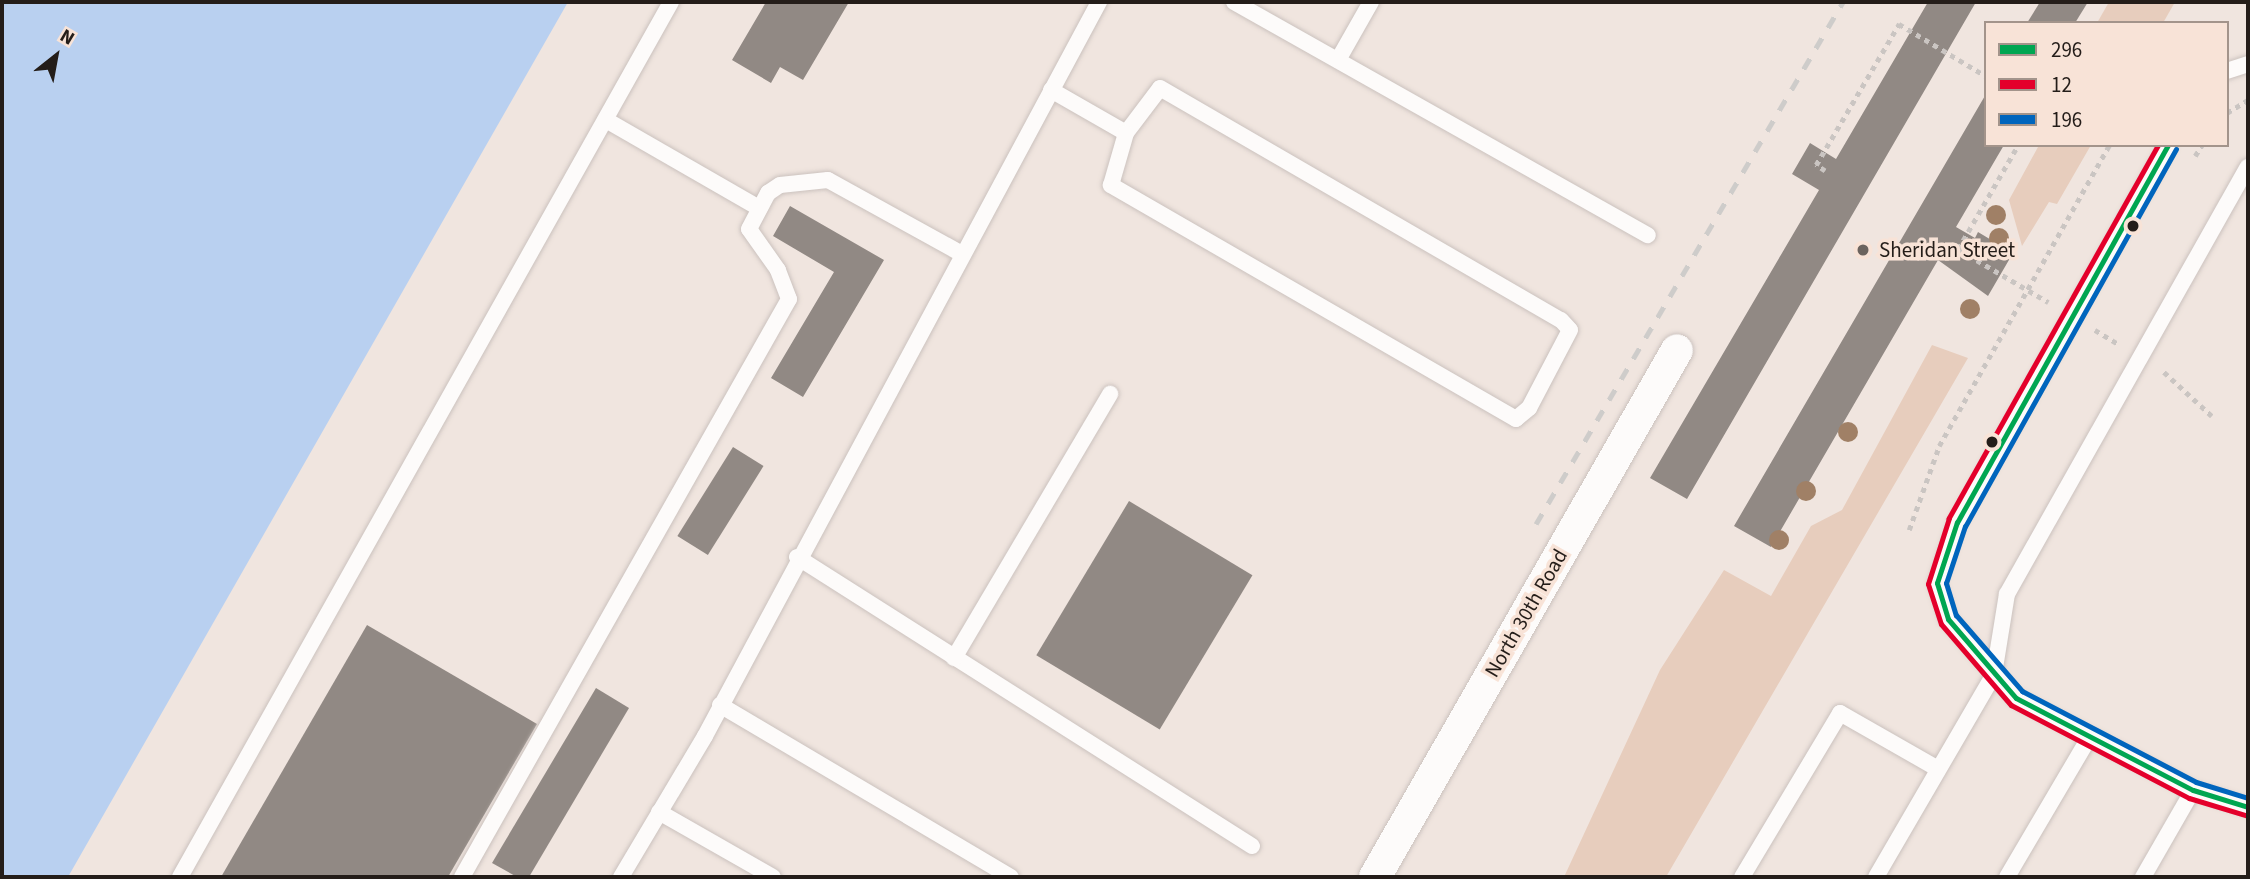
<!DOCTYPE html>
<style>
body{margin:0}
#map{position:relative;width:2250px;height:879px;overflow:hidden;background:#f0e5df;font-family:"Source Sans 3",sans-serif}
div>[style]{position:absolute}
.green>*{inset:0;background:#e7cdbd}
.water>*{inset:0;background:#b9d0f0}
.building>*{inset:0;background:#918984;transform-origin:0 0}
.path>*{height:4.5px;margin-top:-2.25px;transform-origin:0;background:repeating-linear-gradient(90deg,#cac5c2 0 5px,transparent 0 10px)}
.roads{filter:drop-shadow(0 0 2px #cbc2be) drop-shadow(0 0 2px #cbc2be)}
.lane>*{height:16px;margin:-8px;padding:0 8px;transform-origin:8px;border-radius:8px;background:#fdfbfa}
.street>*{height:32px;margin:-16px;padding:0 16px;transform-origin:16px;border-radius:16px;background:#fdfbfa}
.rail>*{height:5px;margin-top:-2.5px;transform-origin:0;background:repeating-linear-gradient(90deg,#ceccca 0 12px,transparent 0 24px)}
.bus-1>*{height:5px;margin:-2.5px;padding:0 2.5px;transform-origin:2.5px;border-radius:2.5px;background:#00a651}
.bus-2>*{height:5px;margin:-2.5px;padding:0 2.5px;transform-origin:2.5px;border-radius:2.5px;background:#e4002b}
.bus-3>*{height:5px;margin:-2.5px;padding:0 2.5px;transform-origin:2.5px;border-radius:2.5px;background:#0065bd}
.trees>*{width:20px;height:20px;margin:-10px;border-radius:50%;background:#a08066}
.dots>*{width:19px;height:19px;translate:-50% -50%;box-sizing:border-box;border:4px solid #f8e3d7;border-radius:50%}
span{translate:-50% -50%;white-space:nowrap;text-align:center;line-height:1.15;-webkit-text-stroke:7px #f8e3d7;paint-order:stroke}
.poi-label{font-size:21px;color:#241d19}
.left{translate:0 -50%;text-align:left}
.street-label{font-size:21px;color:#241d19}
.frame{position:absolute;inset:0;border:4px solid #241d19;pointer-events:none}
.legend{position:absolute;left:1984px;top:21px;width:245px;height:126px;box-sizing:border-box;background:#f8e3d7;border:2px solid #a3948b;margin:0;padding:9px 12px;list-style:none;font-size:21px;color:#241d19}
.legend li{display:flex;align-items:center;gap:14px;height:35px}
.legend b{width:35px;border:2px solid #a3948b}
.north{position:absolute;left:21px;top:21px;width:70px;height:70px;-webkit-text-stroke:5px #f8e3d7;paint-order:stroke;rotate:31deg;font-size:19px;font-weight:700;line-height:28px;text-align:center;color:#241d19}
.north::after{content:'';display:block;margin:auto;width:24px;height:32px;background:#241d19;clip-path:polygon(50% 0,100% 100%,50% 72%,0 100%)}
</style>
<div id="map">
<div class="green">
<i style="clip-path:polygon(2109px 2px,2175px 2px,2163px 23px,2097px 23px)"></i>
<i style="clip-path:polygon(2091px 145px,2057px 204px,2049px 202px,2022px 246px,2009px 200px,2038px 147px)"></i>
<i style="clip-path:polygon(1932px 345px,1968px 358px,1666px 877px,1564px 877px,1660px 670px,1724px 570px,1771px 596px,1811px 526px,1842px 510px)"></i>
</div>
<div class="water">
<i style="clip-path:polygon(2px 2px,568px 2px,68px 877px,2px 877px)"></i>
</div>
<div class="building">
<i style="clip-path:polygon(766px 2px,849px 2px,803px 80px,780px 67px,771px 83px,732px 60px)"></i>
<i style="clip-path:polygon(1928px 2px,1976px 2px,1687px 499px,1650px 478px,1819px 190px,1792px 174px,1810px 143px,1836px 159px)"></i>
<i style="clip-path:polygon(2040px 2px,2088px 2px,2075px 23px,2027px 23px)"></i>
<i style="clip-path:polygon(1986px 94px,1986px 145px,2004px 145px,1956px 227px,1975px 238px,1978px 232px,2013px 253px,1988px 296px,1938px 260px,1771px 547px,1734px 526px)"></i>
<i style="clip-path:polygon(790px 206px,884px 260px,803px 397px,771px 378px,834px 272px,773px 236px)"></i>
<i style="left:733px;top:447px;width:36px;height:105px;rotate:32deg"></i>
<i style="left:1129px;top:501px;width:144px;height:180px;rotate:31deg"></i>
<i style="clip-path:polygon(367px 625px,537px 724px,448px 877px,221px 877px)"></i>
<i style="clip-path:polygon(596px 688px,629px 708px,529px 877px,517px 877px,492px 863px)"></i>
</div>
<div class="path">
<i style="left:2227px;top:113px;width:25px;rotate:-32deg"></i>
<i style="left:2195px;top:156px;width:13px;rotate:-58deg"></i>
<i style="left:1825px;top:171px;width:11px;rotate:-146deg"></i>
<i style="left:1816px;top:165px;width:164px;rotate:-59.5deg"></i>
<i style="left:1899px;top:24px;width:101px;rotate:30.9deg"></i>
<i style="left:1951px;top:245px;width:113px;rotate:30.4deg"></i>
<i style="left:1958px;top:249px;width:120px;rotate:-60deg"></i>
<i style="left:2095px;top:330px;width:26px;rotate:31deg"></i>
<i style="left:2164px;top:372px;width:65px;rotate:42.5deg"></i>
<i style="left:1909px;top:530px;width:89px;rotate:-70.3deg"></i>
<i style="left:1939px;top:446px;width:346px;rotate:-60.5deg"></i>
</div>
<div class="roads">
<div class="lane">
<i style="left:1234px;top:2px;width:475px;rotate:29.4deg"></i>
<i style="left:1338px;top:60px;width:67px;rotate:-60.4deg"></i>
<i style="left:2227px;top:71px;width:22px;rotate:-18deg"></i>
<i style="left:1051px;top:90px;width:86px;rotate:29.8deg"></i>
<i style="left:1126px;top:133px;width:56px;rotate:-52.9deg"></i>
<i style="left:1160px;top:88px;width:463px;rotate:30.1deg"></i>
<i style="left:1561px;top:320px;width:13px;rotate:48deg"></i>
<i style="left:1570px;top:330px;width:88px;rotate:117.7deg"></i>
<i style="left:1529px;top:408px;width:17px;rotate:140deg"></i>
<i style="left:1516px;top:419px;width:468px;rotate:-150deg"></i>
<i style="left:1111px;top:185px;width:54px;rotate:-73.9deg"></i>
<i style="left:606px;top:120px;width:177px;rotate:29.9deg"></i>
<i style="left:2168px;top:145px;width:432px;rotate:119.2deg"></i>
<i style="left:1957px;top:522px;width:64px;rotate:108.2deg"></i>
<i style="left:1937px;top:583px;width:38px;rotate:73deg"></i>
<i style="left:1948px;top:619px;width:104px;rotate:49.3deg"></i>
<i style="left:2016px;top:698px;width:199px;rotate:27.5deg"></i>
<i style="left:2193px;top:790px;width:58px;rotate:17.2deg"></i>
<i style="left:797px;top:557px;width:539px;rotate:32.42deg"></i>
<i style="left:954px;top:658px;width:307px;rotate:-59.4deg"></i>
<i style="left:720px;top:705px;width:338px;rotate:30.6deg"></i>
<i style="left:659px;top:812px;width:131px;rotate:29.7deg"></i>
<i style="left:180px;top:877px;width:1003px;rotate:-60.7deg"></i>
<i style="left:462px;top:877px;width:664px;rotate:-60.5deg"></i>
<i style="left:789px;top:299px;width:31px;rotate:-111deg"></i>
<i style="left:778px;top:270px;width:50px;rotate:-125.3deg"></i>
<i style="left:749px;top:229px;width:41px;rotate:-62.2deg"></i>
<i style="left:768px;top:193px;width:14px;rotate:-34deg"></i>
<i style="left:780px;top:185px;width:48px;rotate:-5.9deg"></i>
<i style="left:828px;top:180px;width:153px;rotate:28.9deg"></i>
<i style="left:621px;top:877px;width:164px;rotate:-59.2deg"></i>
<i style="left:705px;top:736px;width:833px;rotate:-61.77deg"></i>
<i style="left:1742px;top:877px;width:191px;rotate:-59.1deg"></i>
<i style="left:1840px;top:713px;width:113px;rotate:29.7deg"></i>
<i style="left:1876px;top:877px;width:235px;rotate:-59.8deg"></i>
<i style="left:1994px;top:674px;width:81px;rotate:-80.8deg"></i>
<i style="left:2007px;top:594px;width:490px;rotate:-60.6deg"></i>
<i style="left:2007px;top:877px;width:158px;rotate:-59.5deg"></i>
<i style="left:2143px;top:877px;width:100px;rotate:-60.1deg"></i>
</div>
<div class="street">
<i style="left:1375px;top:877px;width:607px;rotate:-60.18deg"></i>
</div>
</div>
<div class="rail">
<i style="left:1536px;top:524px;width:606px;rotate:-59.54deg"></i>
</div>
<div class="bus-1">
<i style="left:2168px;top:145px;width:432px;rotate:119.2deg"></i>
<i style="left:1957px;top:522px;width:64px;rotate:108.2deg"></i>
<i style="left:1937px;top:583px;width:38px;rotate:73deg"></i>
<i style="left:1948px;top:619px;width:104px;rotate:49.3deg"></i>
<i style="left:2016px;top:698px;width:199px;rotate:27.5deg"></i>
<i style="left:2193px;top:790px;width:58px;rotate:17.2deg"></i>
</div>
<div class="bus-2">
<i style="left:2158px;top:145px;width:428px;rotate:119.3deg"></i>
<i style="left:1949px;top:518px;width:69px;rotate:107.7deg"></i>
<i style="left:1928px;top:584px;width:42px;rotate:72deg"></i>
<i style="left:1941px;top:624px;width:107px;rotate:49.2deg"></i>
<i style="left:2011px;top:705px;width:201px;rotate:27.6deg"></i>
<i style="left:2189px;top:798px;width:59px;rotate:16.9deg"></i>
</div>
<div class="bus-3">
<i style="left:2176px;top:149px;width:432px;rotate:119.2deg"></i>
<i style="left:1965px;top:526px;width:60px;rotate:108.4deg"></i>
<i style="left:1946px;top:583px;width:34px;rotate:73deg"></i>
<i style="left:1956px;top:615px;width:101px;rotate:49deg"></i>
<i style="left:2022px;top:691px;width:196px;rotate:27.6deg"></i>
<i style="left:2196px;top:782px;width:54px;rotate:17.1deg"></i>
</div>
<div class="trees">
<i style="left:1996px;top:215px"></i>
<i style="left:1999px;top:238px"></i>
<i style="left:1970px;top:309px"></i>
<i style="left:1848px;top:432px"></i>
<i style="left:1806px;top:491px"></i>
<i style="left:1779px;top:540px"></i>
</div>
<div class="dots">
<i style="left:2133px;top:226px;background:#241d19"></i>
<i style="left:1863px;top:250px;background:#6b635e"></i>
<i style="left:1992px;top:442px;background:#241d19"></i>
</div>
<div class="poi-label">
<span class="left" style="left:1879px;top:250px">Sheridan Street</span>
</div>
<div class="street-label">
<span style="left:1526px;top:613px;rotate:-60deg">North 30th Road</span>
</div>
<div class="frame"></div>
<ul class="legend">
<li><b style="height:9px;background:#00a651"></b>296</li>
<li><b style="height:9px;background:#e4002b"></b>12</li>
<li><b style="height:9px;background:#0065bd"></b>196</li>
</ul>
<div class="north">N</div>
</div>
